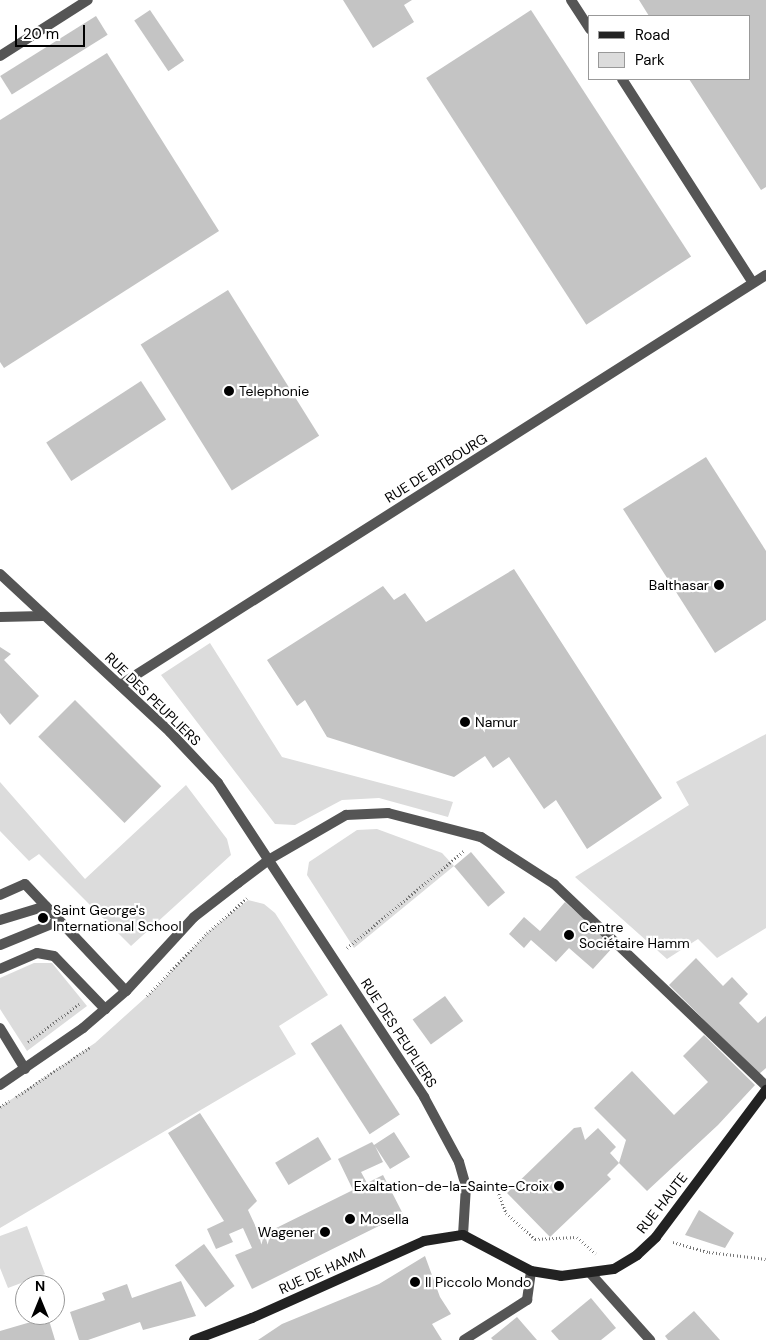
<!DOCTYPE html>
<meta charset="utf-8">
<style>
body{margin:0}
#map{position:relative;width:766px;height:1340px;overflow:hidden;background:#fff;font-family:"DM Sans",sans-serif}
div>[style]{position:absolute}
.green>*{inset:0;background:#dcdcdc}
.building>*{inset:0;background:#c4c4c4;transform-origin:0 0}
.path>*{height:3px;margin-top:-1.5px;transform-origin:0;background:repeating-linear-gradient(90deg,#777 0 1px,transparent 0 3.5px)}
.service>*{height:10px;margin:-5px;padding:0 5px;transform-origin:5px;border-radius:5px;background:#555}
.minor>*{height:10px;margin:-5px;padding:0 5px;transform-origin:5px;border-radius:5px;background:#555}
.tertiary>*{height:10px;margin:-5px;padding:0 5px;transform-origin:5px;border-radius:5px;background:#555}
.secondary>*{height:10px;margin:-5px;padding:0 5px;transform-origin:5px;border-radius:5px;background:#222}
.dots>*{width:14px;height:14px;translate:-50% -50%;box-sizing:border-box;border:2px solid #fff;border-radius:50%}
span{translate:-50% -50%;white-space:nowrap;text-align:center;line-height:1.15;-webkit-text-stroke:4.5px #fff;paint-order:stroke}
.poi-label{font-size:14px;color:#000}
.left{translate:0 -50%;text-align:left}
.right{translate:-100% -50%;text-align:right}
.street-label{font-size:14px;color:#000}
.legend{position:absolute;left:588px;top:15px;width:162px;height:65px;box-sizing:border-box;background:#fff;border:1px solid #999;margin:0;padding:6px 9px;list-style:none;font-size:15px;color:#000}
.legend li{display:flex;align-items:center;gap:10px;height:25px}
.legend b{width:25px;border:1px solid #999}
.north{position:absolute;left:15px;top:1275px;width:50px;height:50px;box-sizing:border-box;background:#fff;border:1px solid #999;border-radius:50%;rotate:0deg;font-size:14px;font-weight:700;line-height:20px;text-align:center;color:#000}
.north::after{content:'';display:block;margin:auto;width:18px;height:22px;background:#000;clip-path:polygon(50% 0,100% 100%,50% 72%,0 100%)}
.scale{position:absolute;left:15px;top:25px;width:70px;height:22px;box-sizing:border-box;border:2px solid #000;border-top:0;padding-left:6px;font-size:15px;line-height:18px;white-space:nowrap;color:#000;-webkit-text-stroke:4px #fff;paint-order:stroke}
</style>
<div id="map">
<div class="green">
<i style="clip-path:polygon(210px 643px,282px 757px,453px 802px,448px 817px,379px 798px,342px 800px,295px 825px,275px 824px,161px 675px)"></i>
<i style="clip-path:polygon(766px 734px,766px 928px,717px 958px,698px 939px,667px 959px,575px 877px,689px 805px,676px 782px)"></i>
<i style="clip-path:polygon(0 782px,85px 879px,186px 785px,227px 839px,231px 855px,131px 946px,39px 854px,29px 861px,0 831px)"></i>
<i style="clip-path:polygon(377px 829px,442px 853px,454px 866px,354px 948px,307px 875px,309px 862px,357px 830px)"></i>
<i style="clip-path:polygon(248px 900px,264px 904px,275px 913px,328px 995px,279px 1026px,296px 1054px,0 1228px,0 1107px,95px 1043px,155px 989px,207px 933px)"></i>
<i style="clip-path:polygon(34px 963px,52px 963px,87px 1006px,27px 1051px,0 1009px,0 978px)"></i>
<i style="clip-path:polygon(27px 1226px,45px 1274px,8px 1288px,0 1268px,0 1236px)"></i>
</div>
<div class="building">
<i style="clip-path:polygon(343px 0,412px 0,404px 5px,414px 22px,373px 48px)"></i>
<i style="clip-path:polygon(639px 0,766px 0,766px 187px,761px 190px,689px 79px,750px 79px,750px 16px,649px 16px)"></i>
<i style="left:150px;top:10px;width:61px;height:19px;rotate:56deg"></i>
<i style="left:531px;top:10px;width:294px;height:125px;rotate:57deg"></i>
<i style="left:96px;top:16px;width:22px;height:113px;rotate:58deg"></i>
<i style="clip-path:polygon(107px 53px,219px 231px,4px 368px,0 362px,0 120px)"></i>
<i style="left:228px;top:290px;width:172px;height:103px;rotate:58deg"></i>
<i style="left:141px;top:381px;width:46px;height:113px;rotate:57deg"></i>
<i style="clip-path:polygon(706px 457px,766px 551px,766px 620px,715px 653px,623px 509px)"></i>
<i style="clip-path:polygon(514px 569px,662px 798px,587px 849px,556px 800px,544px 809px,509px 757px,493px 768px,485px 756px,454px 777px,327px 737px,305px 700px,297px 706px,267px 660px,383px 586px,394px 600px,405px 593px,426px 622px)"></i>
<i style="clip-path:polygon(0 647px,11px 654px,4px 660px,39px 696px,10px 725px,0 713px)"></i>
<i style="left:75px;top:700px;width:122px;height:52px;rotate:45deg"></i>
<i style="left:471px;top:852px;width:53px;height:22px;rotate:50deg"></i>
<i style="clip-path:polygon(565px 902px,614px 946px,593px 969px,569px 948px,556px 962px,531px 940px,524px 948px,509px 934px,524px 917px,540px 931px)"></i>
<i style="clip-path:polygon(696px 958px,723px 986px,732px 977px,748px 994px,739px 1003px,758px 1023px,766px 1016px,766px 1068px,759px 1074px,669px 985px)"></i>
<i style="left:445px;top:996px;width:31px;height:40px;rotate:54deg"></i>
<i style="left:341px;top:1024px;width:108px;height:36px;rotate:57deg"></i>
<i style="clip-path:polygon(704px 1035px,755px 1085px,718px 1125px,647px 1191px,619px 1163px,626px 1140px,594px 1108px,632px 1071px,674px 1115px,708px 1082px,683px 1056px)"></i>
<i style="clip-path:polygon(200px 1113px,257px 1201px,248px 1210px,260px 1236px,353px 1190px,338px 1159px,372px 1142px,374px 1145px,394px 1132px,410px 1157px,390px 1169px,375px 1146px,383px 1162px,361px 1172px,367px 1183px,383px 1175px,403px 1214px,252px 1289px,235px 1255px,252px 1248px,243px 1228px,229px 1234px,233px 1242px,216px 1249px,207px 1229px,224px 1221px,168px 1133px)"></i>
<i style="clip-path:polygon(581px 1127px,585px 1140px,598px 1128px,616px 1147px,610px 1153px,619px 1163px,607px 1175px,611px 1179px,550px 1237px,507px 1193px,574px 1128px)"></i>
<i style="left:318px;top:1137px;width:26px;height:50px;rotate:59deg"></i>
<i style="clip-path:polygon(699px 1210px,734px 1233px,725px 1248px,685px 1235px)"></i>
<i style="left:204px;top:1244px;width:52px;height:36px;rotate:54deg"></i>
<i style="clip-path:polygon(425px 1256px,440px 1297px,451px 1314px,432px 1324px,442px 1340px,258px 1340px,282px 1324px,379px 1284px)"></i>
<i style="clip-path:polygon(181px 1281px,196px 1316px,143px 1330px,140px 1322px,88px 1340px,79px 1340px,70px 1312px,105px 1300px,102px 1293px,127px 1284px,132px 1298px)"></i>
<i style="clip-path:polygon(591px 1298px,616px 1328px,601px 1340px,559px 1340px,551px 1331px)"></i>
<i style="clip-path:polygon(694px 1311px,720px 1340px,668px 1340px,665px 1336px)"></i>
<i style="clip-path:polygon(48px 1317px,55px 1340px,0 1340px,0 1331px)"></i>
<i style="clip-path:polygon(517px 1317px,537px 1340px,493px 1340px,491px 1338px)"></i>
</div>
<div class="path">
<i style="left:347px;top:948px;width:153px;rotate:-39.7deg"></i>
<i style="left:147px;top:996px;width:87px;rotate:-46.4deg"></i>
<i style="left:207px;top:933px;width:53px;rotate:-41.2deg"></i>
<i style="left:28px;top:1042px;width:64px;rotate:-36.7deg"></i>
<i style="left:16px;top:1097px;width:89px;rotate:-34deg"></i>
<i style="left:0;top:1107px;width:11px;rotate:-34deg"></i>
<i style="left:483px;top:1185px;width:12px;rotate:-5deg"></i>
<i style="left:495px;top:1184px;width:31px;rotate:69deg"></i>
<i style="left:506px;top:1213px;width:39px;rotate:42deg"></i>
<i style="left:535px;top:1239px;width:42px;rotate:-2.7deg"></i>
<i style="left:577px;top:1237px;width:25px;rotate:42deg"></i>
<i style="left:673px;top:1242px;width:37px;rotate:16deg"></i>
<i style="left:709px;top:1252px;width:57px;rotate:7deg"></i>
</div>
<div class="service">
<i style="left:571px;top:0;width:35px;rotate:57deg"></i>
<i style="left:622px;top:79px;width:242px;rotate:57.3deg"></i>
<i style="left:0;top:617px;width:43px;rotate:-1.3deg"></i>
<i style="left:554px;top:884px;width:293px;rotate:43.6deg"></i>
<i style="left:0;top:895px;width:27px;rotate:-24deg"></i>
<i style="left:25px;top:884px;width:147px;rotate:46.7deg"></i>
<i style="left:0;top:920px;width:48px;rotate:-16.9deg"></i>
<i style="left:0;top:945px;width:64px;rotate:-22.1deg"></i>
<i style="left:0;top:969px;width:40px;rotate:-23.4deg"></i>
<i style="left:37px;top:953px;width:17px;rotate:10deg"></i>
<i style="left:54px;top:956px;width:74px;rotate:46.1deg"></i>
<i style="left:0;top:1028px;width:48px;rotate:58.6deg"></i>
<i style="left:464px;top:1340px;width:75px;rotate:-32.4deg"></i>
<i style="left:527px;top:1300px;width:29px;rotate:-82deg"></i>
</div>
<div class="minor">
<i style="left:0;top:56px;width:104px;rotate:-32.5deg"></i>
<i style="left:120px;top:685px;width:765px;rotate:-32.4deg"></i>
<i style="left:0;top:1085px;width:101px;rotate:-34.5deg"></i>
<i style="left:83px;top:1028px;width:57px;rotate:-40.7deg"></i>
<i style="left:126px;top:991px;width:100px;rotate:-47.4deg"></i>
<i style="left:194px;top:917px;width:56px;rotate:-37.7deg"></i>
<i style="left:238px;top:883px;width:40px;rotate:-37deg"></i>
<i style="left:270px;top:859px;width:88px;rotate:-30.1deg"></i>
<i style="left:346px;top:815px;width:42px;rotate:-2.7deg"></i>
<i style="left:388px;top:813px;width:96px;rotate:14.5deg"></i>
<i style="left:481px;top:837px;width:87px;rotate:32.8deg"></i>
<i style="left:591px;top:1274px;width:89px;rotate:48.2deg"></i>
</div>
<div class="tertiary">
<i style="left:0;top:574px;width:232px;rotate:42.9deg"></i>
<i style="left:170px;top:732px;width:70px;rotate:46.7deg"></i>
<i style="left:218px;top:783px;width:376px;rotate:56.7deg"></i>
<i style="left:424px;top:1097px;width:74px;rotate:61.7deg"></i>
<i style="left:459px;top:1162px;width:25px;rotate:74deg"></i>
<i style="left:466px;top:1186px;width:49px;rotate:93.5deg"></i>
</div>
<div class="secondary">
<i style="left:194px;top:1340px;width:62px;rotate:-20.8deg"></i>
<i style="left:252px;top:1318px;width:188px;rotate:-24.1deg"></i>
<i style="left:424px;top:1241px;width:39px;rotate:-9deg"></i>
<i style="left:463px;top:1235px;width:77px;rotate:27.9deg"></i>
<i style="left:531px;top:1271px;width:30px;rotate:9deg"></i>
<i style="left:561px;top:1276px;width:53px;rotate:-7.5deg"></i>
<i style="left:614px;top:1269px;width:27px;rotate:-31deg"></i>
<i style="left:637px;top:1255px;width:26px;rotate:-43deg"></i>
<i style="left:656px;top:1237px;width:184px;rotate:-53.2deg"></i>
</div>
<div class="dots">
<i style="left:229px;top:391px;background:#000"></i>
<i style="left:719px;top:585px;background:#000"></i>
<i style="left:465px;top:722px;background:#000"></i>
<i style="left:43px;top:918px;background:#000"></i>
<i style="left:569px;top:935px;background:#000"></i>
<i style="left:559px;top:1186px;background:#000"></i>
<i style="left:350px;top:1219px;background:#000"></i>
<i style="left:325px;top:1232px;background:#000"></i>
<i style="left:415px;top:1282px;background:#000"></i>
</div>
<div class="poi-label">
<span class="left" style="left:239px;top:391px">Telephonie</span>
<span class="right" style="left:709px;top:585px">Balthasar</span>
<span class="left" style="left:475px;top:722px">Namur</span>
<span class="left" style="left:53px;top:918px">Saint George's<br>International School</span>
<span class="left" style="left:579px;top:935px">Centre<br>Sociétaire Hamm</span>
<span class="right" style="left:549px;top:1186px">Exaltation-de-la-Sainte-Croix</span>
<span class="left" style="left:360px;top:1219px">Mosella</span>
<span class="right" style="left:315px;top:1232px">Wagener</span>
<span class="left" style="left:425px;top:1282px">Il Piccolo Mondo</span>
</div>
<div class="street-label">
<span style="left:436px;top:468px;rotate:-32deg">RUE DE BITBOURG</span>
<span style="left:153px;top:699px;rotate:44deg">RUE DES PEUPLIERS</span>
<span style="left:399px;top:1033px;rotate:57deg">RUE DES PEUPLIERS</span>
<span style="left:662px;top:1203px;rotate:-52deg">RUE HAUTE</span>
<span style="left:322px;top:1271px;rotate:-24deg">RUE DE HAMM</span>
</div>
<ul class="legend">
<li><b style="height:6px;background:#222"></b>Road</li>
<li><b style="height:14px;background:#dcdcdc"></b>Park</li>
</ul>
<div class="north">N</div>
<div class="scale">20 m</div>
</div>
